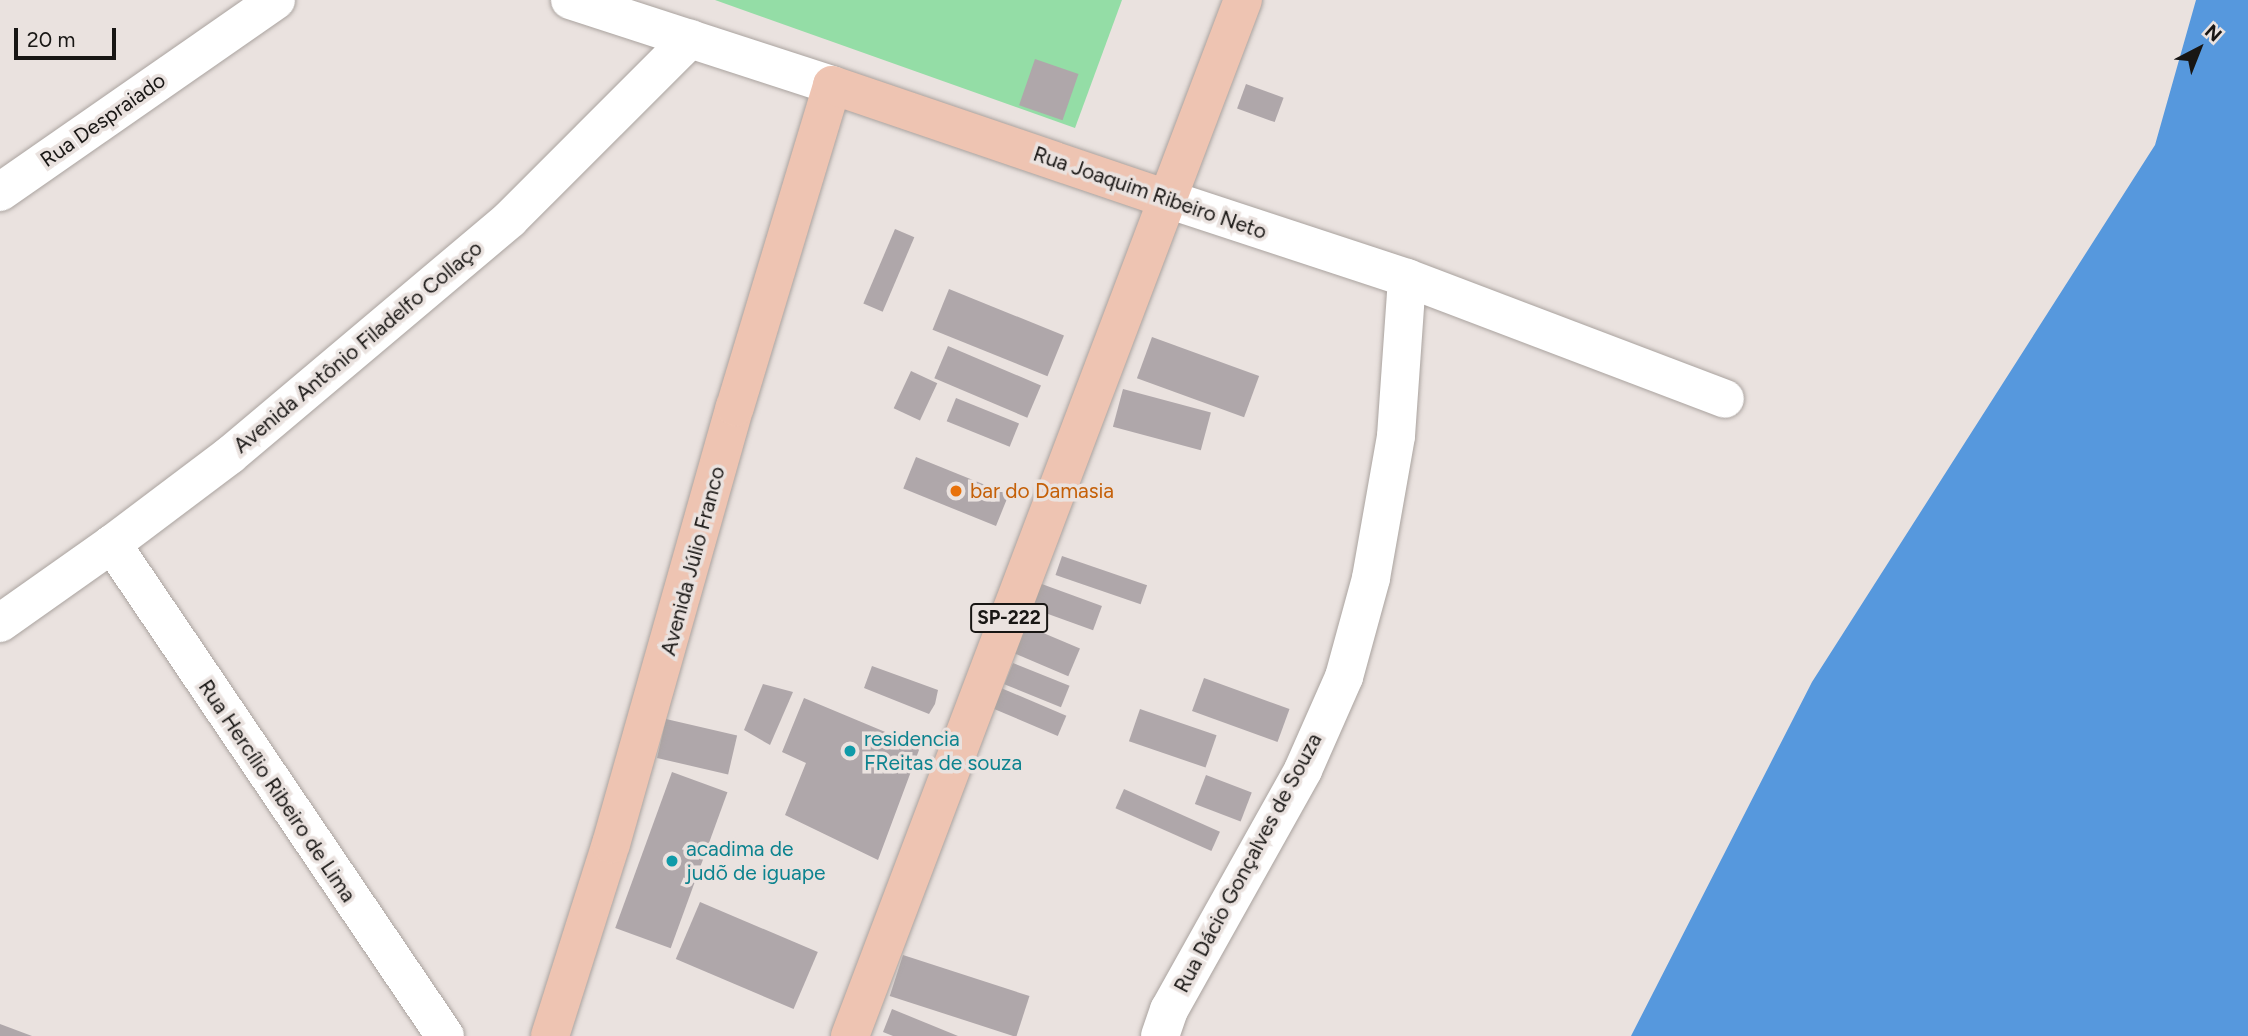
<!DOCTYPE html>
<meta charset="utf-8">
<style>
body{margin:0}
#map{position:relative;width:2248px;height:1036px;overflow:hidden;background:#eae2df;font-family:Figtree,sans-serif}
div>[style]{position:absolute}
.green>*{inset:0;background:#94dda6}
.water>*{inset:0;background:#5698dd}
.building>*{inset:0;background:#afa7aa;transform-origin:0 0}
.roads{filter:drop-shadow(0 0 2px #aaa39f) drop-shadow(0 0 2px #aaa39f)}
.minor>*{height:38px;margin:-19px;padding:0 19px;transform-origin:19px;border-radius:19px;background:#fff}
.major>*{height:38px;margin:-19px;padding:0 19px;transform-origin:19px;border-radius:19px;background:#eec4b2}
.dots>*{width:19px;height:19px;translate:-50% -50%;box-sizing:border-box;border:4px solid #eae2df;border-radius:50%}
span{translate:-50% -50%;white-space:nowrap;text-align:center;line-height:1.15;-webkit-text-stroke:7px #eae2df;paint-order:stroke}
.shield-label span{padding:2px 5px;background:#eae2df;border:2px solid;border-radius:5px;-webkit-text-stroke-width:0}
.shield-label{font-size:19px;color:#181614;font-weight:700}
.street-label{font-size:21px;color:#181614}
.food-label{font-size:21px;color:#c56008}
.left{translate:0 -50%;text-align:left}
.culture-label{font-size:21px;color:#0d838f}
.north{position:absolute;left:2164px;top:14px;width:70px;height:70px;-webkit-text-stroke:5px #eae2df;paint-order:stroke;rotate:42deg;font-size:19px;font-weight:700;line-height:28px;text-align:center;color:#181614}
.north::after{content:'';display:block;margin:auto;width:24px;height:32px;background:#181614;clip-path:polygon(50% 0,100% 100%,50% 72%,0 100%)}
.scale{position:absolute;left:14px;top:28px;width:102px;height:32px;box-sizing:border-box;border:4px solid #181614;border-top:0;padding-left:9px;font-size:21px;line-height:24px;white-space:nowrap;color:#181614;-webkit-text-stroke:5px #eae2df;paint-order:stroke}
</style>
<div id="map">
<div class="green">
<i style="clip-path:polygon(715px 0,1122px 0,1075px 128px)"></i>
</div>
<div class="water">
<i style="clip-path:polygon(2196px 0,2248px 0,2248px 1036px,1631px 1036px,1812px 682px,2155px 145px)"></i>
</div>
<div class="building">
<i style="left:1035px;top:59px;width:46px;height:49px;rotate:19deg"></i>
<i style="left:1246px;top:84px;width:40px;height:26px;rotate:20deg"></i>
<i style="left:895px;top:229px;width:21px;height:81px;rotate:23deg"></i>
<i style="left:949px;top:289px;width:124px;height:44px;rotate:22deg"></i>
<i style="left:1152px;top:337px;width:114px;height:44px;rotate:20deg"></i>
<i style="left:948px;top:346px;width:101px;height:35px;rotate:23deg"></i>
<i style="left:911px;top:371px;width:29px;height:41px;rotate:25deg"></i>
<i style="left:1123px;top:389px;width:91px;height:39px;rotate:15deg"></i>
<i style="left:956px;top:398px;width:68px;height:25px;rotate:22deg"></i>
<i style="left:916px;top:457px;width:100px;height:34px;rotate:22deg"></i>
<i style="left:1062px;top:556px;width:90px;height:20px;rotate:19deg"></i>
<i style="left:1039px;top:583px;width:67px;height:26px;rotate:20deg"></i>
<i style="left:1022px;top:624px;width:63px;height:30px;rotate:23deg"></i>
<i style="left:1013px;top:663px;width:61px;height:23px;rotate:22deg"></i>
<i style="clip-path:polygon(872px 666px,938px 690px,935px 704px,929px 714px,864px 688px)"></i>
<i style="left:1204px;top:678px;width:91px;height:35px;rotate:20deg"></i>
<i style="clip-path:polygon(763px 684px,793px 692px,770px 745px,744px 730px)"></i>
<i style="left:1001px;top:688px;width:71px;height:22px;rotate:23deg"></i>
<i style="clip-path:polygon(804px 698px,914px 744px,919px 750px,878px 860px,785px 815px,806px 763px,782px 752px)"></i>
<i style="left:1140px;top:709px;width:81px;height:34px;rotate:19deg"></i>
<i style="left:666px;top:719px;width:73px;height:40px;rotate:13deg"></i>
<i style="left:672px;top:772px;width:59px;height:166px;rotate:20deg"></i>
<i style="left:1206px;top:775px;width:49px;height:31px;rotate:21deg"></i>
<i style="left:1124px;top:789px;width:105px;height:21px;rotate:24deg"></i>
<i style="left:700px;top:902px;width:128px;height:62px;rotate:23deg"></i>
<i style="left:903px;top:955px;width:133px;height:43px;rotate:18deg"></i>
<i style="clip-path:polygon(892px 1009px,958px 1036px,893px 1036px,883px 1032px)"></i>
<i style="clip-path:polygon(0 1024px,32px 1036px,0 1036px)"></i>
</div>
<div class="roads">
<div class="minor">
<i style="left:570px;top:0;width:275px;rotate:18deg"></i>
<i style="left:0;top:192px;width:336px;rotate:-34.8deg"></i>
<i style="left:1167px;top:199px;width:253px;rotate:18.2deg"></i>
<i style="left:1407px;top:278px;width:340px;rotate:20.8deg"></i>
<i style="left:112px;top:544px;width:594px;rotate:55.91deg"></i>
<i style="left:0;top:623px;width:137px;rotate:-35.2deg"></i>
<i style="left:112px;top:544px;width:148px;rotate:-37deg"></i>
<i style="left:230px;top:455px;width:366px;rotate:-40.1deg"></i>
<i style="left:510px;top:219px;width:255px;rotate:-45deg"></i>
<i style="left:1160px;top:1036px;width:28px;rotate:-71deg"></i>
<i style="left:1169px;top:1010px;width:275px;rotate:-60.8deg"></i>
<i style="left:1303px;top:770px;width:102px;rotate:-66.2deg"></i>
<i style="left:1344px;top:677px;width:103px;rotate:-74.7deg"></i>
<i style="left:1371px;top:578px;width:144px;rotate:-80deg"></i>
<i style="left:1396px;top:436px;width:158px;rotate:-86deg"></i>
</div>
<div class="major">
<i style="left:550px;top:1036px;width:201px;rotate:-72.4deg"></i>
<i style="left:611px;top:844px;width:454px;rotate:-74.2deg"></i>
<i style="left:735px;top:407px;width:336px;rotate:-73.2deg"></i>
<i style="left:832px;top:85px;width:354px;rotate:18.8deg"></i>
<i style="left:850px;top:1036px;width:1108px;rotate:-69.23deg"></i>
</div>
</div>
<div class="dots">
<i style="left:956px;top:491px;background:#e8710a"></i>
<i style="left:850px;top:751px;background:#0f9aa8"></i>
<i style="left:672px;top:861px;background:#0f9aa8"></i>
</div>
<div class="shield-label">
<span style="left:1009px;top:618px">SP-222</span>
</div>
<div class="street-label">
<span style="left:103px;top:120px;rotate:-35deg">Rua Despraiado</span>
<span style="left:1150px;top:193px;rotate:19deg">Rua Joaquim Ribeiro Neto</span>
<span style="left:358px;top:347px;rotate:-40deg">Avenida Antônio Filadelfo Collaço</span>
<span style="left:693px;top:561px;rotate:-75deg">Avenida Júlio Franco</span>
<span style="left:277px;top:791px;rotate:56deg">Rua Hercílio Ribeiro de Lima</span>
<span style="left:1248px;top:863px;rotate:-62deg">Rua Dácio Gonçalves de Souza</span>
</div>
<div class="food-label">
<span class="left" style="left:970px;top:491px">bar do Damasia</span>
</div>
<div class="culture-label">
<span class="left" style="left:864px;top:751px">residencia<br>FReitas de souza</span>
<span class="left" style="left:686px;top:861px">acadima de<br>judõ de iguape</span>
</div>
<div class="north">N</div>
<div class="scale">20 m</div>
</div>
